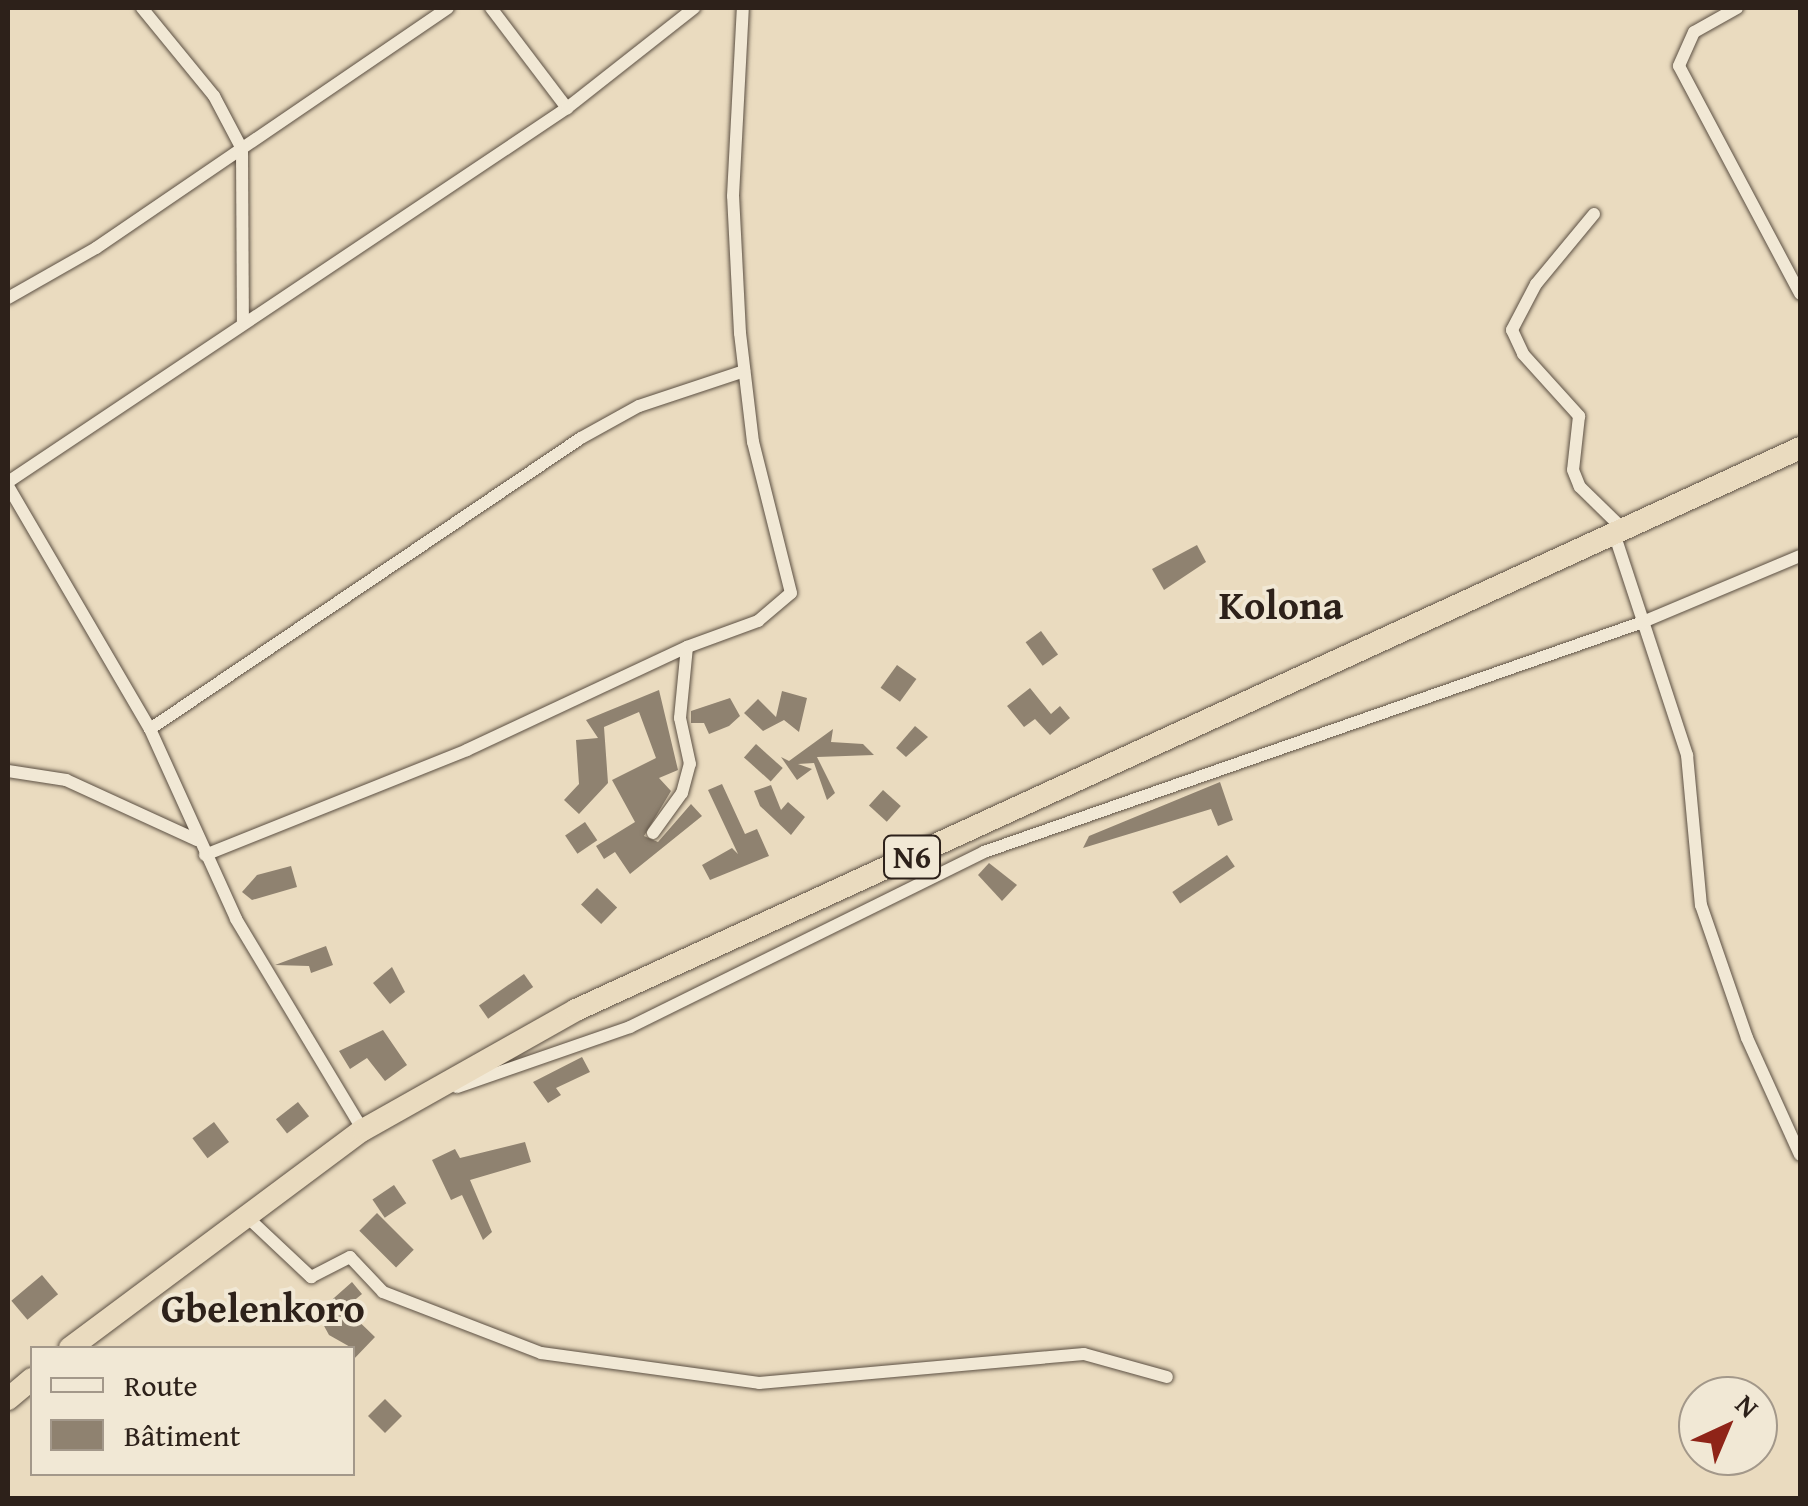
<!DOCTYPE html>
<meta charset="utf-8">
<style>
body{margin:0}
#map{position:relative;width:1808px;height:1506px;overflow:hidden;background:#eadbbf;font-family:"Gentium Book Plus",serif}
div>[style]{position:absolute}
.building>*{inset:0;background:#8f8270;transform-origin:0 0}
.roads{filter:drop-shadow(0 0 2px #5c5043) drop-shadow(0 0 2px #5c5043)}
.street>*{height:12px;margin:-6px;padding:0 6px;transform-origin:6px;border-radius:6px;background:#f1e8d5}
.highway>*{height:22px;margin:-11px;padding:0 11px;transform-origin:11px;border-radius:11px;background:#eadbbf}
span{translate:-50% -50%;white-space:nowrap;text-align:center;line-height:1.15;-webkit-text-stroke:8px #f1e8d5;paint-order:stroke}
.shield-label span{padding:2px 8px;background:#f1e8d5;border:2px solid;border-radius:8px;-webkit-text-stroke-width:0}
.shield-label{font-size:32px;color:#2d211a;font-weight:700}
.quarter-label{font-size:40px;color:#2d211a;font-weight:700}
.frame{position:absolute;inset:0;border:10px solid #2d211a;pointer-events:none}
.legend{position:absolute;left:30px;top:1346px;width:325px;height:130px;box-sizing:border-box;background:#f1e8d5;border:2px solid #a3988a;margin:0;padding:12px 18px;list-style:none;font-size:30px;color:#2d211a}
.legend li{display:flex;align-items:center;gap:20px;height:50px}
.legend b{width:50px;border:2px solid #a3988a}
.north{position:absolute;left:1678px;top:1376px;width:100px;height:100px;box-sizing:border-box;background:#f1e8d5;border:2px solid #a3988a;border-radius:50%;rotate:44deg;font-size:28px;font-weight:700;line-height:40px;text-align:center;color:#2d211a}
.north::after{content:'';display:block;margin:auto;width:35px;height:45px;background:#8f2418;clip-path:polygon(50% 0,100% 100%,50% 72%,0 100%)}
</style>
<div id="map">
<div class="building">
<i style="clip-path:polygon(1197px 545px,1206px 562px,1164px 590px,1152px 569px)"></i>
<i style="left:1041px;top:631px;width:29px;height:19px;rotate:54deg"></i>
<i style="left:897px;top:665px;width:24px;height:28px;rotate:36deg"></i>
<i style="clip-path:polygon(1030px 688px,1051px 714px,1060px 706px,1070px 718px,1050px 735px,1035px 719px,1024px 727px,1007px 706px)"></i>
<i style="clip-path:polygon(659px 690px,678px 770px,659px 778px,671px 791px,644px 836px,658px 842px,691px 804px,702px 816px,630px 874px,615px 852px,604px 859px,596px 846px,635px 822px,612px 780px,656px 758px,639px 712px,604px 727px,608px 783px,579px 814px,564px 800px,579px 784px,576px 740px,598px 738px,586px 720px)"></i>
<i style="clip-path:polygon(782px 691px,807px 698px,799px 732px,784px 720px,763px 731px,744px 713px,758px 699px,776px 717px)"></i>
<i style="clip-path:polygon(730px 698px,740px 716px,729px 726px,709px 734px,704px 723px,691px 723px,691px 711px)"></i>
<i style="clip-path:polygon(915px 726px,928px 737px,906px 757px,896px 748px)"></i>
<i style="clip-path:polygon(833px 729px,831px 742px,863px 744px,874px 755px,817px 757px,835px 793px,827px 800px,814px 763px,798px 764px,812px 769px,797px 780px,781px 757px,789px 761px)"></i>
<i style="left:756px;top:744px;width:36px;height:18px;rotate:42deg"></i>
<i style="clip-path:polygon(1220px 782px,1233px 820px,1218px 826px,1211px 809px,1083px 848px,1089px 836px)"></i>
<i style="clip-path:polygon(722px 784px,745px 834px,757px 829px,769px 856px,710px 880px,702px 865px,732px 848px,738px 854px,708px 790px)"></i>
<i style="clip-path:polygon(771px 785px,781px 810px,788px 802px,805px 817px,791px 835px,760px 806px,754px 791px)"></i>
<i style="left:883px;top:790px;width:24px;height:21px;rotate:42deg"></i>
<i style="left:585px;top:822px;width:22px;height:24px;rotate:56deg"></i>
<i style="left:1227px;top:855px;width:14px;height:66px;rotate:56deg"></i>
<i style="clip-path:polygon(989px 863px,1017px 885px,1002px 901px,978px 875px)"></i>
<i style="clip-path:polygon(291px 866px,297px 887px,252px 900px,242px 892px,257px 875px)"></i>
<i style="left:597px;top:888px;width:28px;height:23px;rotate:44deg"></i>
<i style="clip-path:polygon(326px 946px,333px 965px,311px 973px,309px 966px,275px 965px)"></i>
<i style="clip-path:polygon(392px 967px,405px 992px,390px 1004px,373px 983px)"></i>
<i style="left:524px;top:974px;width:16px;height:55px;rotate:55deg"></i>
<i style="clip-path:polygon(383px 1030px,407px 1065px,385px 1081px,367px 1058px,350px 1069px,339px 1051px)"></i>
<i style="clip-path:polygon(582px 1057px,590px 1072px,556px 1088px,561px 1095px,548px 1103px,533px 1082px)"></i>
<i style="left:298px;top:1102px;width:18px;height:28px;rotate:52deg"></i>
<i style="left:214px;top:1122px;width:25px;height:27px;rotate:53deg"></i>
<i style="clip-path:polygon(525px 1142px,531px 1162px,470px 1180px,492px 1232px,483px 1240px,462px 1195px,451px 1200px,432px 1160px,455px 1149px,460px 1158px)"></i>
<i style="left:394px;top:1185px;width:22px;height:26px;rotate:56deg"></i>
<i style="left:377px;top:1213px;width:52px;height:25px;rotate:45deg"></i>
<i style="left:42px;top:1275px;width:25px;height:40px;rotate:50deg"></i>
<i style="clip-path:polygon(352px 1282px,362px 1294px,345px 1308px,375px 1337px,352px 1361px,352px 1348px,329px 1335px,317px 1313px)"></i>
<i style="left:385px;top:1399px;width:24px;height:24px;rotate:45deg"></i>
</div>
<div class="roads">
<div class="street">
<i style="left:142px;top:8px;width:114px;rotate:50.7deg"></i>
<i style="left:214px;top:96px;width:60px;rotate:62.2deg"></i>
<i style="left:242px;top:149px;width:173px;rotate:89.7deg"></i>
<i style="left:491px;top:8px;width:126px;rotate:52.8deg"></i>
<i style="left:1737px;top:8px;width:49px;rotate:150.8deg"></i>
<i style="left:1694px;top:32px;width:37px;rotate:114deg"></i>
<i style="left:1679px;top:66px;width:258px;rotate:62deg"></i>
<i style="left:1594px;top:214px;width:91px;rotate:129.6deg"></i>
<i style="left:1536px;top:284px;width:52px;rotate:117.6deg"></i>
<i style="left:1512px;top:330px;width:26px;rotate:65deg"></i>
<i style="left:1523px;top:354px;width:84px;rotate:47.9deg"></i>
<i style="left:1579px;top:416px;width:54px;rotate:96.3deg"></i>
<i style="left:1573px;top:470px;width:18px;rotate:68deg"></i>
<i style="left:1580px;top:487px;width:60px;rotate:44.3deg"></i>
<i style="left:8px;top:298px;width:101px;rotate:-29.6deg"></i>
<i style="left:96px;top:248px;width:426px;rotate:-34.3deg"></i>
<i style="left:8px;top:482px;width:673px;rotate:-33.78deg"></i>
<i style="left:567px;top:108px;width:162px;rotate:-38.2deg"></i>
<i style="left:8px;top:486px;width:281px;rotate:59.7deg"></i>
<i style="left:150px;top:729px;width:209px;rotate:65.6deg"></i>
<i style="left:236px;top:919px;width:246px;rotate:59deg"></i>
<i style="left:1615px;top:536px;width:231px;rotate:71.8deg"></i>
<i style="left:1687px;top:755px;width:151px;rotate:84.7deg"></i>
<i style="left:1701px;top:905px;width:141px;rotate:70.9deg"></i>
<i style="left:1747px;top:1038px;width:128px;rotate:65.6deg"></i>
<i style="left:150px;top:729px;width:520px;rotate:-34.03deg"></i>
<i style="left:581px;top:438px;width:66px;rotate:-28.9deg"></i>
<i style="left:639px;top:406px;width:111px;rotate:-18.4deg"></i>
<i style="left:8px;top:771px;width:59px;rotate:8.8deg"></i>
<i style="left:66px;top:780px;width:144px;rotate:24.6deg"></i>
<i style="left:653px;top:833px;width:49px;rotate:-54.1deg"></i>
<i style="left:682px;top:793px;width:30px;rotate:-75deg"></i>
<i style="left:690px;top:764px;width:47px;rotate:-102.3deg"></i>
<i style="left:680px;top:718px;width:71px;rotate:-84.4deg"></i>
<i style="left:687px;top:647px;width:76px;rotate:-20.1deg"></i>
<i style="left:758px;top:621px;width:43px;rotate:-40.3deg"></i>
<i style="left:791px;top:593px;width:156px;rotate:-104.1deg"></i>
<i style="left:753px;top:442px;width:110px;rotate:-96.8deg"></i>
<i style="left:740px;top:333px;width:137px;rotate:-92.9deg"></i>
<i style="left:733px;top:196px;width:188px;rotate:-87deg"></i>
<i style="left:205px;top:855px;width:282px;rotate:-21.8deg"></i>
<i style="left:467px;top:750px;width:243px;rotate:-25.1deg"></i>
<i style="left:457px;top:1087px;width:183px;rotate:-19.1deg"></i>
<i style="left:630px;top:1027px;width:395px;rotate:-26.3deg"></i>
<i style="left:984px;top:852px;width:698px;rotate:-19.24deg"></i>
<i style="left:1643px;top:622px;width:170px;rotate:-22.8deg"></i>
<i style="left:245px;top:1215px;width:91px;rotate:43.2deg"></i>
<i style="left:311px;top:1277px;width:44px;rotate:-27.1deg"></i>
<i style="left:350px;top:1257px;width:48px;rotate:46.7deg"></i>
<i style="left:383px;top:1292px;width:169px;rotate:21.1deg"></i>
<i style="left:541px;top:1353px;width:220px;rotate:7.8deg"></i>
<i style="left:759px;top:1383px;width:326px;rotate:-5.1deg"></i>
<i style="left:1084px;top:1354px;width:86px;rotate:15.5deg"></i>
</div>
<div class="highway">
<i style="left:70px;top:1348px;width:365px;rotate:-36.7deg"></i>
<i style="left:363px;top:1130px;width:244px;rotate:-29.4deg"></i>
<i style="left:576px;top:1010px;width:1347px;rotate:-24.66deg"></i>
<i style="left:8px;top:1399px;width:31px;rotate:-40deg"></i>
</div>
</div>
<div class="shield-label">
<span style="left:912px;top:857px">N6</span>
</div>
<div class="quarter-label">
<span style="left:1281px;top:605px">Kolona</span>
<span style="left:263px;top:1308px">Gbelenkoro</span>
</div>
<div class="frame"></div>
<ul class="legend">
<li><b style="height:12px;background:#f1e8d5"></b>Route</li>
<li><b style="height:28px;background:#8f8270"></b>Bâtiment</li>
</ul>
<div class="north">N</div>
</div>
